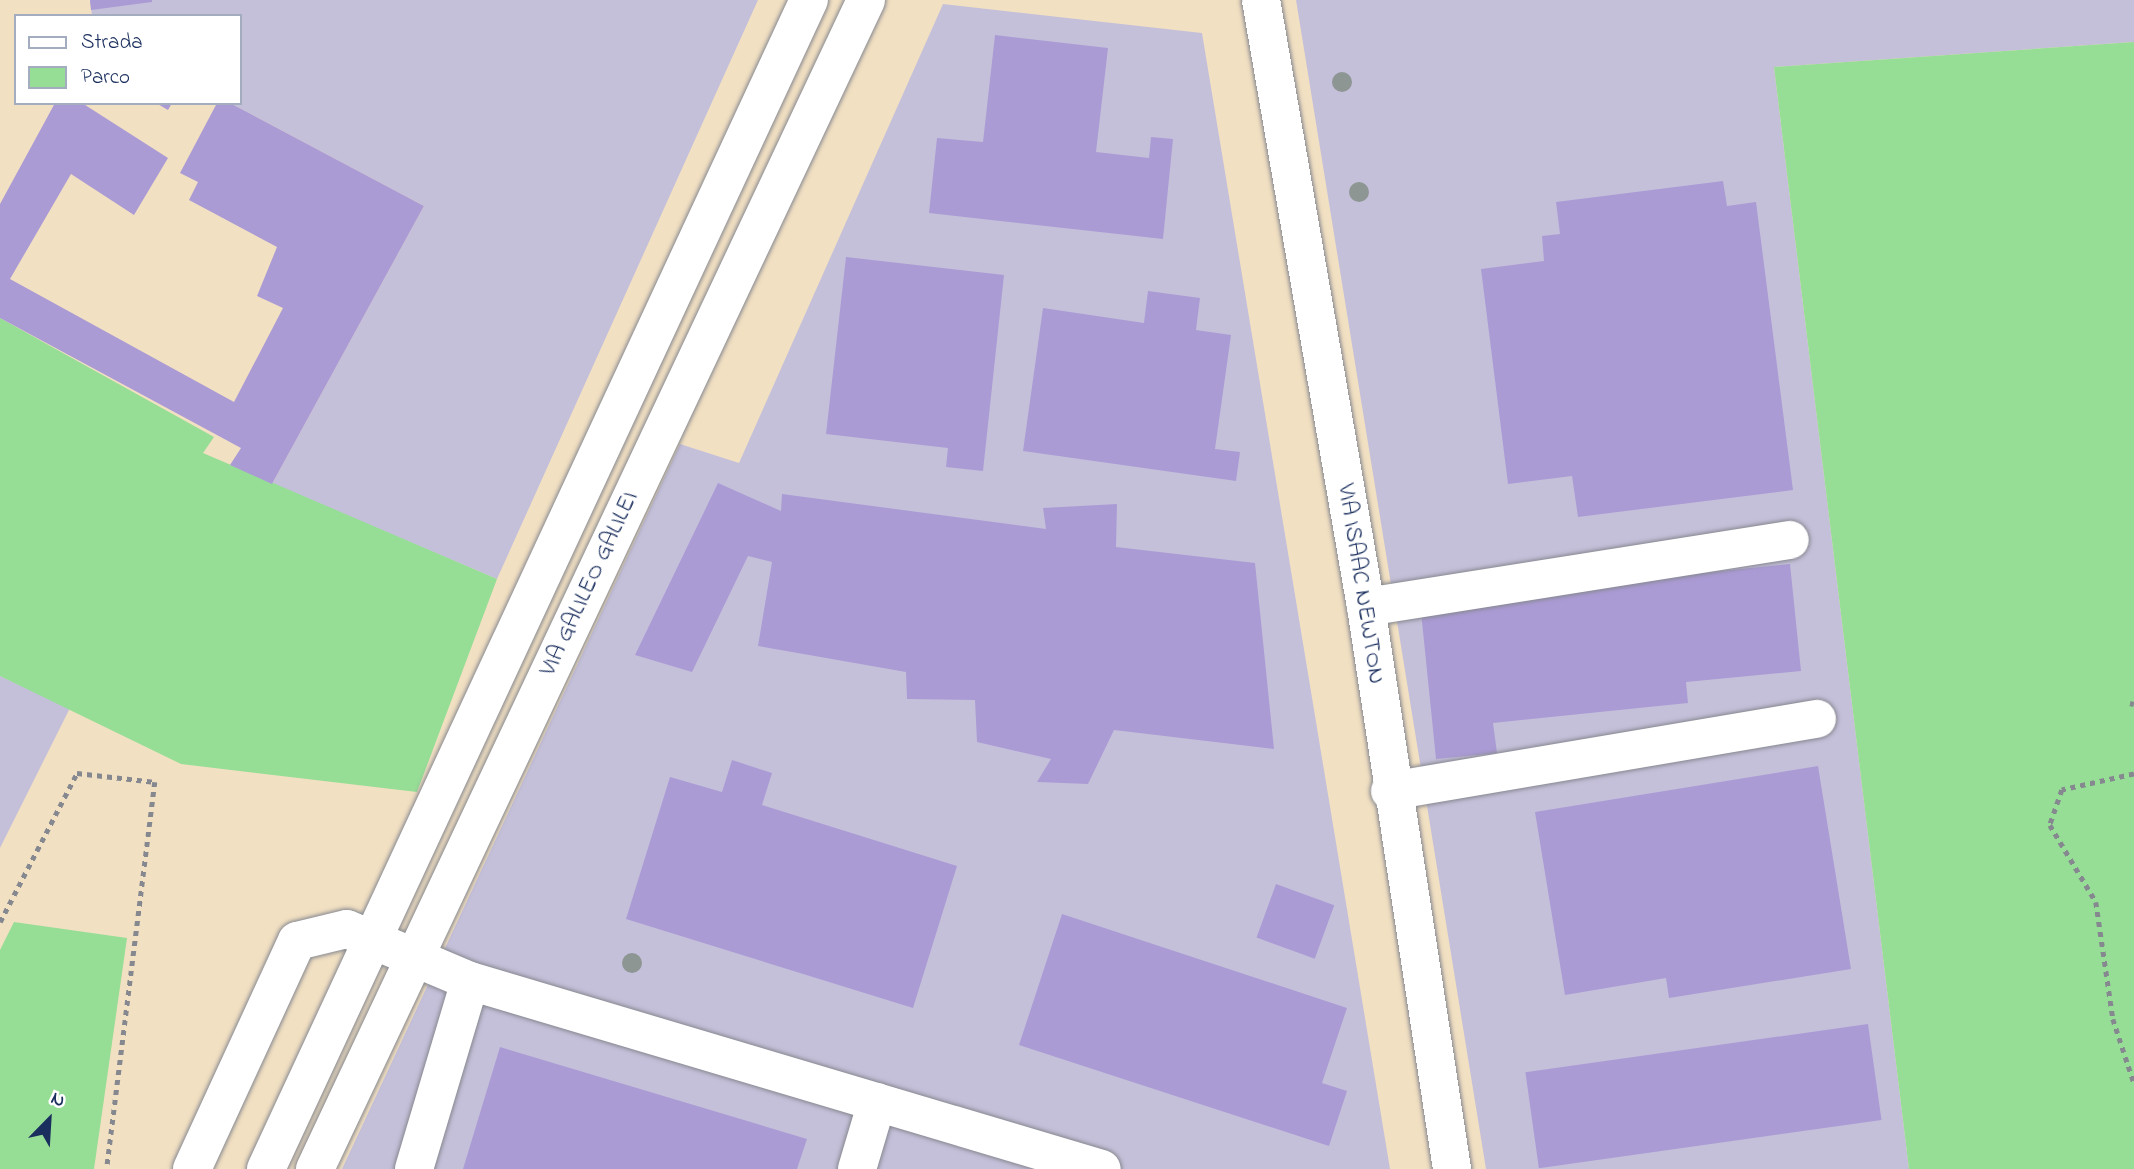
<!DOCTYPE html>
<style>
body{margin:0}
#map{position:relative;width:2134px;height:1169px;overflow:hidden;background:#f2e0c2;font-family:"Indie Flower",sans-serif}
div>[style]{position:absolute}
.industrial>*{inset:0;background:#c5c0da}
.green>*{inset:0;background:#96dd96}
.building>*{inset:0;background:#ab9bd5;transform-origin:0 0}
.path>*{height:4.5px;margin-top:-2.25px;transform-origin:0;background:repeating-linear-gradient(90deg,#868890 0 5px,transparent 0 10px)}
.roads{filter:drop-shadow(0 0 2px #868890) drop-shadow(0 0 2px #868890)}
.minor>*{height:38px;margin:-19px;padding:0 19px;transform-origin:19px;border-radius:19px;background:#fff}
.trees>*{width:20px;height:20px;margin:-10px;border-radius:50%;background:#8d9693}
span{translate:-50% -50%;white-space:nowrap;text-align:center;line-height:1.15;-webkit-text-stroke:5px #fff;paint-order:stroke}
.street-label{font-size:24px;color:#1b2f5e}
.legend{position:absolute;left:14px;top:14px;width:228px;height:91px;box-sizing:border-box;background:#fff;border:2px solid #a4acbf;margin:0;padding:9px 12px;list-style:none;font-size:21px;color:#1b2f5e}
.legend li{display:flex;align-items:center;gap:14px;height:35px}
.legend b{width:35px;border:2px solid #a4acbf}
.north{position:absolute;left:14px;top:1085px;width:70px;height:70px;-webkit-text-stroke:5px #fff;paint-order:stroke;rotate:24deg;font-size:19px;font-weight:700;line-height:28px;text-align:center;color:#1b2f5e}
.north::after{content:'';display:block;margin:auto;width:24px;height:32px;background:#1b2f5e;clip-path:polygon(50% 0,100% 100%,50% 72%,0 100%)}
</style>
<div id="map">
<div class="industrial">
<i style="clip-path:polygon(90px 0,758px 0,497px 579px,272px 484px,424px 206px,230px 103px,240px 103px,240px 16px,92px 16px)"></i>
<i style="clip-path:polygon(1296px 0,2134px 0,2134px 42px,1774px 67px,1909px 1169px,1486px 1169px)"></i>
<i style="clip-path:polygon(943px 4px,1202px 33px,1390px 1169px,342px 1169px,680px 444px,739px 463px)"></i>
<i style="clip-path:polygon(0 676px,70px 708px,0 848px)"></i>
</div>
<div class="green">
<i style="clip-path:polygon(2134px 42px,2134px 1169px,1909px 1169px,1774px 67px)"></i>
<i style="clip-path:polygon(0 318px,214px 437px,203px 453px,497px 579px,417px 792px,181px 764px,0 676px)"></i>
<i style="clip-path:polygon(14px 922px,127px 938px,94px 1169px,0 1169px,0 950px)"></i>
</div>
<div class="building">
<i style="clip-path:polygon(90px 0,152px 0,152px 2px,91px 10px)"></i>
<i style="clip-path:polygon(995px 35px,1108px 48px,1096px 152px,1149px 158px,1151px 137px,1173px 139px,1163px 239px,929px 213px,937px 138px,983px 142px)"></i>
<i style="clip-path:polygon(55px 103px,82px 103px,168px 158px,134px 215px,71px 174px,10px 279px,234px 402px,283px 308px,257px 296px,277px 247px,189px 200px,198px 182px,180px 173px,217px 103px,230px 103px,424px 206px,272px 484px,230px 465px,241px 448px,0 318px,0 204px)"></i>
<i style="clip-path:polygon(156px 103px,172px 103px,168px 110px)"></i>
<i style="clip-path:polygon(1723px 181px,1727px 206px,1756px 202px,1793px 490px,1578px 517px,1572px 476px,1508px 484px,1481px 269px,1544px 261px,1542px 236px,1560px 234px,1556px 202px)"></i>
<i style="clip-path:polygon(846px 257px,1004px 275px,983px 471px,946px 467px,948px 448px,826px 434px)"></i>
<i style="clip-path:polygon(1148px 291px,1200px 298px,1196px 330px,1231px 335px,1215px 449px,1240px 452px,1236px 481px,1023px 451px,1043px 308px,1144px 323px)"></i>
<i style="clip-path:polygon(718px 483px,781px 511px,782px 494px,1046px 529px,1043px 508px,1117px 504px,1116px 547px,1255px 563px,1274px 749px,1114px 730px,1088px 784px,1037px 782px,1051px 759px,977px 742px,975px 700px,907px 699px,906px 672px,758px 646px,772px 562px,748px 556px,692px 672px,635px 655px)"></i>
<i style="clip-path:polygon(1790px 564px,1801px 671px,1686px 682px,1688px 703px,1493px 723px,1497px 753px,1436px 759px,1420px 602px)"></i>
<i style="clip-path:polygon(732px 760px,772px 773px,762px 805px,957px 866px,913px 1008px,626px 919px,670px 777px,722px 792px)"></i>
<i style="clip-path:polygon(1818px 766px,1851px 969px,1669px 998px,1666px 978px,1565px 995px,1535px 812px)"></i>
<i style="left:1276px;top:884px;width:62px;height:57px;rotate:20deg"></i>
<i style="clip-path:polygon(1062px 914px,1347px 1008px,1322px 1083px,1347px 1091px,1329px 1146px,1019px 1045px)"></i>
<i style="left:1868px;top:1024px;width:97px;height:346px;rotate:82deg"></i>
<i style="clip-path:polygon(500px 1047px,807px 1139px,797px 1169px,463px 1169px)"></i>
</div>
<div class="path">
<i style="left:2130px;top:703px;width:4px;rotate:14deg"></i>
<i style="left:2134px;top:774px;width:74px;rotate:167.5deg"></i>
<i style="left:2062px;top:790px;width:37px;rotate:109deg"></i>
<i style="left:2050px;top:825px;width:90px;rotate:59.1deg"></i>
<i style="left:2096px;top:902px;width:118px;rotate:81.7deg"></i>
<i style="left:2113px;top:1019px;width:67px;rotate:71.8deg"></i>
<i style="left:0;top:922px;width:168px;rotate:-62.7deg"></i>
<i style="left:77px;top:773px;width:79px;rotate:6.6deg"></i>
<i style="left:155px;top:782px;width:390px;rotate:97.1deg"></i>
</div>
<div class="roads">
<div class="minor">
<i style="left:1261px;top:0;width:616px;rotate:80.19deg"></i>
<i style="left:1366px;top:607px;width:569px;rotate:81.3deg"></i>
<i style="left:1366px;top:607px;width:429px;rotate:-9deg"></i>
<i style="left:1390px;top:791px;width:433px;rotate:-9.6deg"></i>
<i style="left:192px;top:1169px;width:251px;rotate:-65.3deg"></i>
<i style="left:297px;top:941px;width:51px;rotate:-13.5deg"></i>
<i style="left:347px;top:929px;width:134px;rotate:22.9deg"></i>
<i style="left:266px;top:1169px;width:1289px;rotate:-65.09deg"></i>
<i style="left:315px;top:1169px;width:1292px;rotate:-64.76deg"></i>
<i style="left:414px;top:1169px;width:196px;rotate:-73.4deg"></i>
<i style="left:470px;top:981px;width:659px;rotate:16.57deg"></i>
<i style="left:857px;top:1169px;width:70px;rotate:-73.4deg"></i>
</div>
</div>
<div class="trees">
<i style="left:1342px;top:82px"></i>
<i style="left:1359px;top:192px"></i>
<i style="left:632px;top:963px"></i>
</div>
<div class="street-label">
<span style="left:590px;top:584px;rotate:-65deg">VIA GALILEO GALILEI</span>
<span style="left:1360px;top:584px;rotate:81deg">VIA ISAAC NEWTON</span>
</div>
<ul class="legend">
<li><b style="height:9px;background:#fff"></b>Strada</li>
<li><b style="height:19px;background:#96dd96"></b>Parco</li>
</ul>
<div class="north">N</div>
</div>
